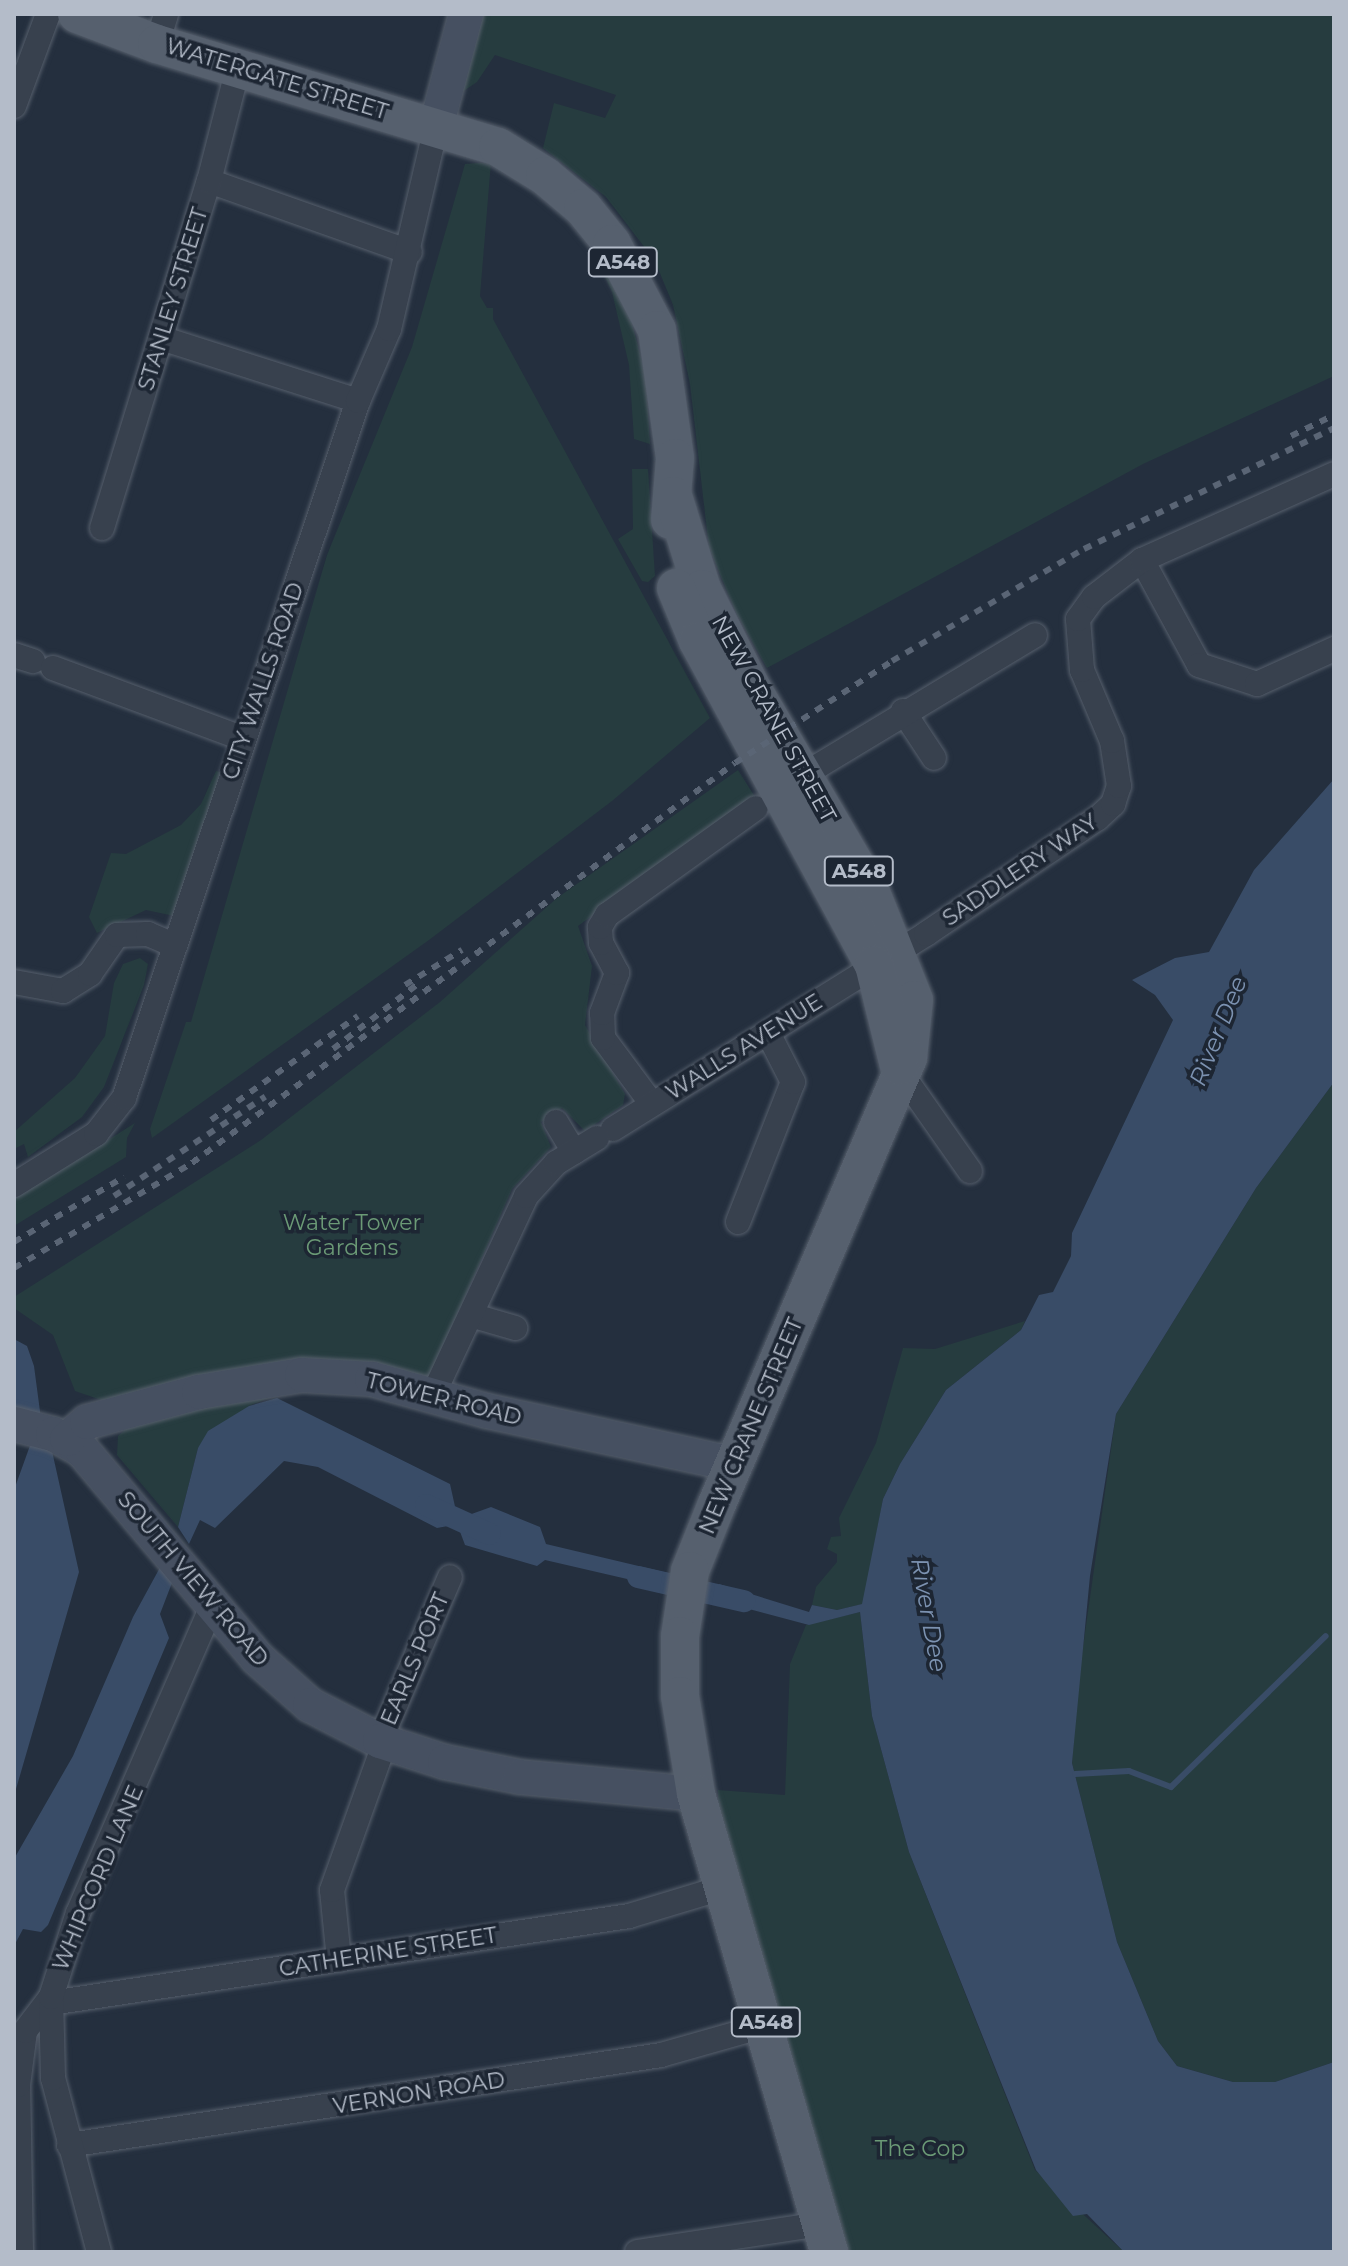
<!DOCTYPE html>
<style>
body{margin:0}
#map{position:relative;width:1348px;height:2266px;overflow:hidden;background:#242f3e;font-family:Montserrat,sans-serif}
div>[style]{position:absolute}
.green>*{inset:0;background:#263c3f}
.water>*{inset:0;background:#394c67}
.stream>*{height:6px;margin:-3px;padding:0 3px;transform-origin:3px;border-radius:3px;background:#394c67}
.canal>*{height:22px;margin:-11px;padding:0 11px;transform-origin:11px;border-radius:11px;background:#394c67}
.roads{filter:drop-shadow(0 0 2px #565f6c) drop-shadow(0 0 2px #565f6c)}
.street>*{height:24px;margin:-12px;padding:0 12px;transform-origin:12px;border-radius:12px;background:#38414e}
.secondary>*{height:34px;margin:-17px;padding:0 17px;transform-origin:17px;border-radius:17px;background:#465061}
.primary>*{height:38px;margin:-19px;padding:0 19px;transform-origin:19px;border-radius:19px;background:#56606e}
.rail>*{height:6px;margin-top:-3px;transform-origin:0;background:repeating-linear-gradient(90deg,#5a6575 0 8px,transparent 0 16px)}
span{translate:-50% -50%;white-space:nowrap;text-align:center;line-height:1.15;-webkit-text-stroke:7px #1d2633;paint-order:stroke}
.shield-label span{padding:2px 6px;background:#1d2633;border:2px solid;border-radius:6px;-webkit-text-stroke-width:0}
.shield-label{font-size:20px;color:#b4bcc9;font-weight:700}
.street-label{font-size:22px;color:#b4bcc9}
.park-label{font-size:22px;color:#6b9a76}
.water-label{font-size:24px;color:#7c92b1;font-style:italic}
.frame{position:absolute;inset:0;border:16px solid #b4bcc9;pointer-events:none}
</style>
<div id="map">
<div class="green">
<i style="clip-path:polygon(480px 14px,1334px 14px,1334px 376px,1143px 464px,767px 668px,737px 615px,709px 548px,690px 384px,673px 305px,655px 261px,606px 197px,543px 148px,554px 103px,605px 118px,616px 95px,495px 55px,477px 82px,462px 92px)"></i>
<i style="clip-path:polygon(491px 162px,480px 296px,487px 308px,493px 308px,493px 319px,710px 718px,612px 801px,429px 940px,152px 1138px,150px 1129px,186px 1022px,191px 1022px,327px 555px,412px 347px,465px 164px)"></i>
<i style="clip-path:polygon(583px 230px,626px 301px,646px 376px,650px 444px,634px 439px,629px 365px,612px 292px)"></i>
<i style="clip-path:polygon(632px 469px,648px 469px,655px 576px,648px 582px,642px 581px,618px 539px,633px 529px)"></i>
<i style="clip-path:polygon(738px 770px,755px 797px,578px 926px,592px 966px,585px 1025px,625px 1094px,623px 1105px,585px 1131px,562px 1108px,541px 1122px,551px 1147px,512px 1189px,430px 1377px,104px 1401px,75px 1391px,53px 1335px,14px 1308px,14px 1297px,261px 1140px,440px 1002px,557px 898px)"></i>
<i style="clip-path:polygon(216px 771px,228px 774px,179px 917px,146px 910px,97px 933px,89px 917px,111px 853px,126px 854px,181px 825px,201px 804px)"></i>
<i style="clip-path:polygon(140px 958px,148px 964px,144px 985px,104px 1087px,82px 1117px,28px 1157px,24px 1144px,14px 1149px,14px 1132px,75px 1078px,105px 1036px,114px 983px,123px 964px)"></i>
<i style="clip-path:polygon(1334px 1082px,1334px 2062px,1275px 2082px,1233px 2082px,1177px 2066px,1158px 2041px,1117px 1942px,1072px 1763px,1078px 1682px,1116px 1414px,1256px 1188px)"></i>
<i style="clip-path:polygon(135px 1123px,127px 1138px,126px 1157px,14px 1226px,14px 1199px)"></i>
<i style="clip-path:polygon(1025px 1321px,1021px 1330px,946px 1390px,900px 1464px,883px 1499px,863px 1604px,837px 1610px,812px 1605px,816px 1587px,837px 1562px,837px 1554px,827px 1549px,831px 1537px,841px 1536px,839px 1518px,876px 1443px,903px 1348px,935px 1349px)"></i>
<i style="clip-path:polygon(280px 1393px,249px 1406px,198px 1448px,178px 1527px,117px 1455px,118px 1436px,134px 1422px)"></i>
<i style="clip-path:polygon(860px 1612px,872px 1716px,909px 1852px,1035px 2170px,1124px 2252px,846px 2252px,719px 1833px,718px 1790px,785px 1795px,790px 1664px,806px 1625px)"></i>
</div>
<div class="water">
<i style="clip-path:polygon(1334px 779px,1334px 1082px,1256px 1188px,1116px 1414px,1090px 1576px,1072px 1763px,1117px 1942px,1158px 2041px,1177px 2066px,1233px 2082px,1275px 2082px,1334px 2062px,1334px 2252px,1124px 2252px,1087px 2214px,1073px 2216px,1036px 2170px,909px 1852px,872px 1716px,860px 1612px,809px 1625px,715px 1600px,719px 1584px,809px 1612px,812px 1605px,837px 1610px,862px 1604px,883px 1499px,900px 1464px,946px 1390px,1021px 1330px,1039px 1295px,1053px 1292px,1071px 1256px,1072px 1233px,1173px 1020px,1155px 995px,1132px 980px,1175px 958px,1209px 952px,1254px 870px)"></i>
<i style="clip-path:polygon(14px 1339px,27px 1346px,34px 1366px,45px 1449px,52px 1451px,79px 1572px,14px 1796px,14px 1490px,32px 1440px,14px 1414px)"></i>
<i style="clip-path:polygon(277px 1398px,450px 1484px,456px 1511px,448px 1526px,437px 1528px,318px 1467px,284px 1461px,215px 1528px,200px 1520px,189px 1544px,178px 1527px,198px 1448px,208px 1431px,249px 1406px)"></i>
<i style="clip-path:polygon(491px 1507px,540px 1527px,546px 1544px,668px 1573px,666px 1588px,545px 1560px,537px 1566px,465px 1545px,459px 1529px,466px 1516px)"></i>
<i style="clip-path:polygon(163px 1562px,175px 1575px,160px 1614px,169px 1638px,48px 1925px,41px 1932px,23px 1929px,14px 1946px,14px 1859px,73px 1756px,133px 1617px)"></i>
</div>
<div class="stream">
<i style="left:1075px;top:1774px;width:54px;rotate:-3.2deg"></i>
<i style="left:1129px;top:1771px;width:45px;rotate:20.9deg"></i>
<i style="left:1171px;top:1787px;width:216px;rotate:-44.3deg"></i>
</div>
<div class="canal">
<i style="left:426px;top:1505px;width:70px;rotate:24.4deg"></i>
<i style="left:638px;top:1577px;width:109px;rotate:12.8deg"></i>
</div>
<div class="roads">
<div class="street">
<i style="left:157px;top:44px;width:31px;rotate:-73deg"></i>
<i style="left:14px;top:106px;width:98px;rotate:-69.7deg"></i>
<i style="left:209px;top:181px;width:213px;rotate:19.5deg"></i>
<i style="left:161px;top:338px;width:207px;rotate:17.7deg"></i>
<i style="left:102px;top:528px;width:363px;rotate:-72.9deg"></i>
<i style="left:209px;top:181px;width:117px;rotate:-75.6deg"></i>
<i style="left:1142px;top:560px;width:119px;rotate:61.5deg"></i>
<i style="left:1199px;top:665px;width:61px;rotate:18.1deg"></i>
<i style="left:1257px;top:684px;width:85px;rotate:-24.4deg"></i>
<i style="left:14px;top:655px;width:20px;rotate:18deg"></i>
<i style="left:53px;top:668px;width:204px;rotate:20.4deg"></i>
<i style="left:903px;top:711px;width:56px;rotate:56.6deg"></i>
<i style="left:790px;top:783px;width:286px;rotate:-31.1deg"></i>
<i style="left:14px;top:982px;width:50px;rotate:10.4deg"></i>
<i style="left:63px;top:991px;width:32px;rotate:-32deg"></i>
<i style="left:90px;top:974px;width:47px;rotate:-55.3deg"></i>
<i style="left:117px;top:935px;width:31px;rotate:-2deg"></i>
<i style="left:148px;top:934px;width:28px;rotate:23deg"></i>
<i style="left:901px;top:1073px;width:120px;rotate:54.9deg"></i>
<i style="left:652px;top:1104px;width:82px;rotate:-126.6deg"></i>
<i style="left:603px;top:1038px;width:25px;rotate:-92deg"></i>
<i style="left:602px;top:1013px;width:43px;rotate:-69.4deg"></i>
<i style="left:617px;top:973px;width:34px;rotate:-118deg"></i>
<i style="left:601px;top:943px;width:16px;rotate:-94deg"></i>
<i style="left:600px;top:927px;width:14px;rotate:-60deg"></i>
<i style="left:607px;top:915px;width:183px;rotate:-35.7deg"></i>
<i style="left:556px;top:1122px;width:35px;rotate:59deg"></i>
<i style="left:613px;top:1129px;width:369px;rotate:-31.9deg"></i>
<i style="left:926px;top:934px;width:207px;rotate:-34deg"></i>
<i style="left:1098px;top:818px;width:21px;rotate:-43deg"></i>
<i style="left:1113px;top:804px;width:19px;rotate:-72deg"></i>
<i style="left:1119px;top:786px;width:46px;rotate:-98.8deg"></i>
<i style="left:1112px;top:741px;width:77px;rotate:-112.9deg"></i>
<i style="left:1082px;top:670px;width:51px;rotate:-94.5deg"></i>
<i style="left:1078px;top:619px;width:27px;rotate:-54deg"></i>
<i style="left:1094px;top:597px;width:61px;rotate:-37.6deg"></i>
<i style="left:1142px;top:560px;width:210px;rotate:-24.1deg"></i>
<i style="left:14px;top:1185px;width:97px;rotate:-31.9deg"></i>
<i style="left:96px;top:1134px;width:46px;rotate:-52.1deg"></i>
<i style="left:124px;top:1098px;width:735px;rotate:-71.44deg"></i>
<i style="left:358px;top:401px;width:78px;rotate:-66.7deg"></i>
<i style="left:389px;top:329px;width:207px;rotate:-76.9deg"></i>
<i style="left:738px;top:1222px;width:150px;rotate:-68.6deg"></i>
<i style="left:793px;top:1082px;width:55px;rotate:-117deg"></i>
<i style="left:474px;top:1316px;width:43px;rotate:16.3deg"></i>
<i style="left:432px;top:1397px;width:222px;rotate:-64.9deg"></i>
<i style="left:526px;top:1196px;width:45px;rotate:-47.7deg"></i>
<i style="left:556px;top:1163px;width:48px;rotate:-31.4deg"></i>
<i style="left:380px;top:1741px;width:178px;rotate:-66.9deg"></i>
<i style="left:339px;top:1960px;width:70px;rotate:-95.7deg"></i>
<i style="left:332px;top:1890px;width:157px;rotate:-70.3deg"></i>
<i style="left:51px;top:2003px;width:585px;rotate:-8.56deg"></i>
<i style="left:629px;top:1916px;width:97px;rotate:-16.8deg"></i>
<i style="left:69px;top:2145px;width:599px;rotate:-8.64deg"></i>
<i style="left:661px;top:2055px;width:110px;rotate:-15.8deg"></i>
<i style="left:21px;top:2252px;width:167px;rotate:-91deg"></i>
<i style="left:18px;top:2085px;width:54px;rotate:-82.6deg"></i>
<i style="left:25px;top:2031px;width:43px;rotate:-52.6deg"></i>
<i style="left:99px;top:2252px;width:180px;rotate:-104.8deg"></i>
<i style="left:53px;top:2078px;width:81px;rotate:-91.4deg"></i>
<i style="left:51px;top:1997px;width:88px;rotate:-72.2deg"></i>
<i style="left:78px;top:1913px;width:334px;rotate:-66.4deg"></i>
<i style="left:637px;top:2252px;width:186px;rotate:-8.7deg"></i>
</div>
<div class="secondary">
<i style="left:436px;top:127px;width:117px;rotate:-75.1deg"></i>
<i style="left:14px;top:1424px;width:40px;rotate:14.4deg"></i>
<i style="left:53px;top:1434px;width:33px;rotate:29deg"></i>
<i style="left:82px;top:1450px;width:272px;rotate:49.9deg"></i>
<i style="left:257px;top:1658px;width:71px;rotate:41.6deg"></i>
<i style="left:310px;top:1705px;width:79px;rotate:27.2deg"></i>
<i style="left:380px;top:1741px;width:68px;rotate:17.9deg"></i>
<i style="left:445px;top:1762px;width:76px;rotate:11.3deg"></i>
<i style="left:520px;top:1777px;width:177px;rotate:5.5deg"></i>
<i style="left:67px;top:1439px;width:26px;rotate:-40deg"></i>
<i style="left:87px;top:1422px;width:116px;rotate:-15deg"></i>
<i style="left:199px;top:1392px;width:104px;rotate:-9.4deg"></i>
<i style="left:302px;top:1375px;width:70px;rotate:3.3deg"></i>
<i style="left:372px;top:1379px;width:119px;rotate:15.5deg"></i>
<i style="left:487px;top:1411px;width:252px;rotate:12.2deg"></i>
</div>
<div class="primary">
<i style="left:77px;top:14px;width:85px;rotate:20.6deg"></i>
<i style="left:157px;top:44px;width:356px;rotate:16.8deg"></i>
<i style="left:498px;top:147px;width:55px;rotate:31.7deg"></i>
<i style="left:545px;top:176px;width:50px;rotate:40.1deg"></i>
<i style="left:583px;top:208px;width:46px;rotate:51.1deg"></i>
<i style="left:612px;top:244px;width:97px;rotate:62.4deg"></i>
<i style="left:657px;top:330px;width:129px;rotate:82deg"></i>
<i style="left:675px;top:458px;width:62px;rotate:94.6deg"></i>
<i style="left:673px;top:496px;width:97px;rotate:72.7deg"></i>
<i style="left:702px;top:589px;width:107px;rotate:63.4deg"></i>
<i style="left:750px;top:685px;width:238px;rotate:59.7deg"></i>
<i style="left:870px;top:890px;width:118px;rotate:68.2deg"></i>
<i style="left:914px;top:1000px;width:58px;rotate:95.9deg"></i>
<i style="left:908px;top:1058px;width:487px;rotate:113.2deg"></i>
<i style="left:716px;top:1506px;width:70px;rotate:111.8deg"></i>
<i style="left:690px;top:1571px;width:66px;rotate:98.7deg"></i>
<i style="left:680px;top:1636px;width:60px;rotate:90deg"></i>
<i style="left:680px;top:1696px;width:99px;rotate:80.7deg"></i>
<i style="left:696px;top:1794px;width:477px;rotate:73.8deg"></i>
<i style="left:676px;top:588px;width:57px;rotate:67.5deg"></i>
<i style="left:698px;top:641px;width:369px;rotate:61.5deg"></i>
<i style="left:874px;top:965px;width:104px;rotate:76.1deg"></i>
</div>
</div>
<div class="rail">
<i style="left:1291px;top:436px;width:48px;rotate:-26deg"></i>
<i style="left:405px;top:985px;width:67px;rotate:-31.6deg"></i>
<i style="left:333px;top:1049px;width:108px;rotate:-37.5deg"></i>
<i style="left:211px;top:1120px;width:180px;rotate:-35.3deg"></i>
<i style="left:114px;top:1196px;width:181px;rotate:-33.3deg"></i>
<i style="left:14px;top:1242px;width:128px;rotate:-30.6deg"></i>
<i style="left:14px;top:1268px;width:207px;rotate:-30.5deg"></i>
<i style="left:192px;top:1163px;width:674px;rotate:-36.38deg"></i>
<i style="left:735px;top:763px;width:187px;rotate:-33deg"></i>
<i style="left:892px;top:661px;width:222px;rotate:-30.3deg"></i>
<i style="left:1084px;top:549px;width:278px;rotate:-25.8deg"></i>
</div>
<div class="shield-label">
<span style="left:623px;top:262px">A548</span>
<span style="left:859px;top:871px">A548</span>
<span style="left:766px;top:2022px">A548</span>
</div>
<div class="street-label">
<span style="left:277px;top:79px;rotate:17deg">WATERGATE STREET</span>
<span style="left:173px;top:299px;rotate:-73deg">STANLEY STREET</span>
<span style="left:263px;top:681px;rotate:-71deg">CITY WALLS ROAD</span>
<span style="left:774px;top:719px;rotate:61deg">NEW CRANE STREET</span>
<span style="left:1020px;top:870px;rotate:-34deg">SADDLERY WAY</span>
<span style="left:744px;top:1047px;rotate:-32deg">WALLS AVENUE</span>
<span style="left:444px;top:1399px;rotate:14deg">TOWER ROAD</span>
<span style="left:751px;top:1426px;rotate:-67deg">NEW CRANE STREET</span>
<span style="left:193px;top:1579px;rotate:50deg">SOUTH VIEW ROAD</span>
<span style="left:415px;top:1659px;rotate:-67deg">EARLS PORT</span>
<span style="left:98px;top:1878px;rotate:-67deg">WHIPCORD LANE</span>
<span style="left:388px;top:1952px;rotate:-9deg">CATHERINE STREET</span>
<span style="left:419px;top:2093px;rotate:-9deg">VERNON ROAD</span>
</div>
<div class="park-label">
<span style="left:352px;top:1235px">Water Tower<br>Gardens</span>
<span style="left:920px;top:2149px">The Cop</span>
</div>
<div class="water-label">
<span style="left:1218px;top:1031px;rotate:-68deg">River Dee</span>
<span style="left:929px;top:1615px;rotate:80deg">River Dee</span>
</div>
<div class="frame"></div>
</div>
